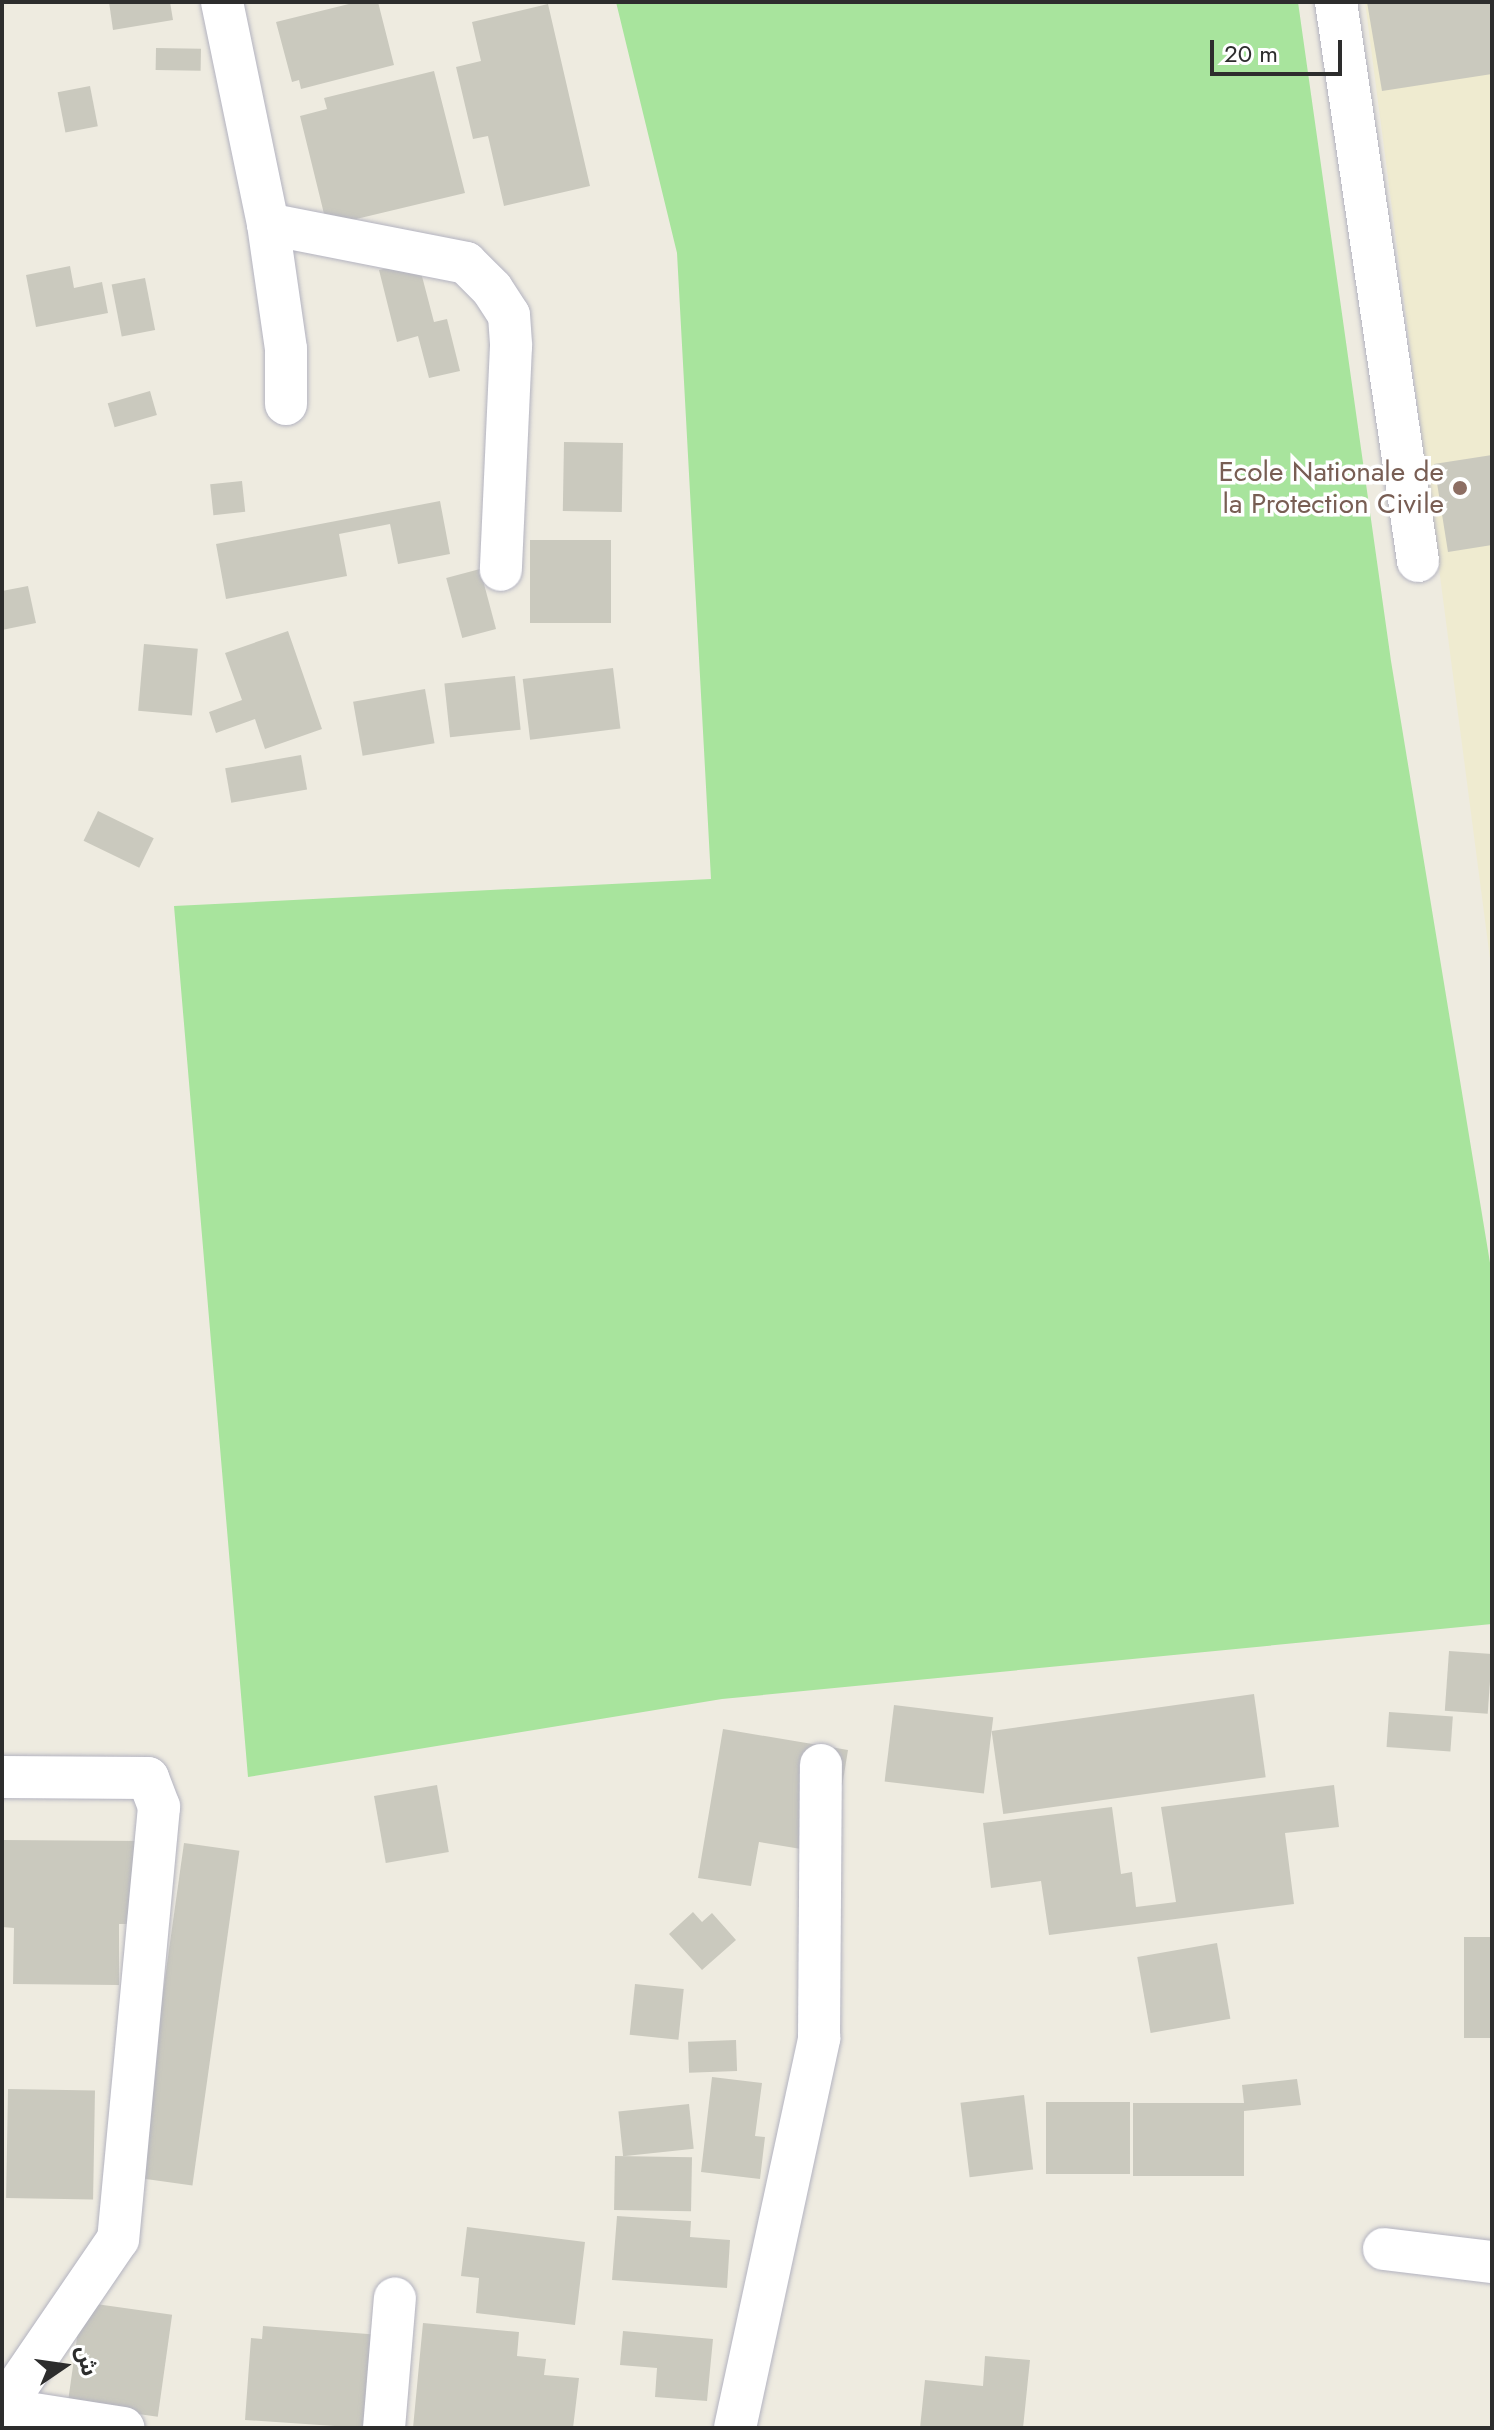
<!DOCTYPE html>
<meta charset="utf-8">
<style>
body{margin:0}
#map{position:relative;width:1494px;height:2430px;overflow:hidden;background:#eeebe0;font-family:Jost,"Noto Sans Arabic",sans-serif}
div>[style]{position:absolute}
.education>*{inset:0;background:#efebd0}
.green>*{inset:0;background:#a8e49d}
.building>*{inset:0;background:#cac9be;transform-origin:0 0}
.roads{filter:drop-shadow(0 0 2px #b3b3c0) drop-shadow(0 0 2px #b3b3c0)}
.minor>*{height:42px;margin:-21px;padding:0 21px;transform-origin:21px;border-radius:21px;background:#fff}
.dots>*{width:22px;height:22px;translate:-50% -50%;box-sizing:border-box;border:4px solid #fff;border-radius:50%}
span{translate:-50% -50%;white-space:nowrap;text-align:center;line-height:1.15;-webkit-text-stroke:7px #fff;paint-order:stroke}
.education-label{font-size:28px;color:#785e54}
.right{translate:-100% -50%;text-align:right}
.frame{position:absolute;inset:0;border:4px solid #2d2d2d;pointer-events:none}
.north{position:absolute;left:24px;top:2326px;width:80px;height:80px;-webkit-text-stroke:6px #fff;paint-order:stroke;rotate:77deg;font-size:22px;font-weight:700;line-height:32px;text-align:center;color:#2d2d2d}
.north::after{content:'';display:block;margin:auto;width:28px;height:36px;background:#2d2d2d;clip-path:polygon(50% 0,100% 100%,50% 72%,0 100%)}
.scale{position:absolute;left:1210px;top:40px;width:132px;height:36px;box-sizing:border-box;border:4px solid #2d2d2d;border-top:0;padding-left:10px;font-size:24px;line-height:28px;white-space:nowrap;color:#2d2d2d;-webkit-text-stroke:6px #fff;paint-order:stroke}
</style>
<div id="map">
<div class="education">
<i style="clip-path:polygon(1365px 2px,1492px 2px,1492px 974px)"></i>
</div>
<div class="green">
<i style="clip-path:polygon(616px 2px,1298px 2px,1391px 661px,1492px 1275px,1492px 1624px,722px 1699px,248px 1777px,174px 906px,711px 879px,677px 253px)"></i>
</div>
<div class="building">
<i style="clip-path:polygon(109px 2px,170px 2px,173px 20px,113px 30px)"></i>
<i style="clip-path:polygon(357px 2px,378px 2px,394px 65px,301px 89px,299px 80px,292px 82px,276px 22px)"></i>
<i style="clip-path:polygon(1367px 2px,1492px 2px,1492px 74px,1382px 91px)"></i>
<i style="clip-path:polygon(548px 4px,590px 186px,504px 206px,488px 136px,473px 139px,456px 67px,481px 61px,472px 22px)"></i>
<i style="left:156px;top:48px;width:45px;height:22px;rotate:1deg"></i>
<i style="clip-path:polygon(434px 71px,465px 193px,327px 226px,300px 116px,327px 109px,324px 98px)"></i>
<i style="left:90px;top:86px;width:41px;height:33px;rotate:79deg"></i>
<i style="clip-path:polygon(418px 261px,434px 322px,447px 319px,460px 371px,429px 378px,418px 336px,397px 342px,379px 270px)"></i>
<i style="clip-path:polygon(70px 266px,74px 288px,102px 282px,108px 313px,36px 327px,26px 275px)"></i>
<i style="left:145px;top:278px;width:53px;height:34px;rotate:79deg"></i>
<i style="left:150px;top:391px;width:25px;height:44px;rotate:74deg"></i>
<i style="left:564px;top:442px;width:59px;height:69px;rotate:1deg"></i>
<i style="clip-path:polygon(1492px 455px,1492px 545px,1448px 552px,1434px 464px)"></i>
<i style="left:242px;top:481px;width:31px;height:32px;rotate:84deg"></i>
<i style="clip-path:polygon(440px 501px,450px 554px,398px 564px,390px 524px,339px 534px,347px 576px,226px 599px,216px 544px)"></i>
<i style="left:530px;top:540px;width:81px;height:83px"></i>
<i style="left:480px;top:569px;width:62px;height:35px;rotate:75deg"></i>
<i style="clip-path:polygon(28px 586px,36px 623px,2px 630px,2px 591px)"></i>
<i style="clip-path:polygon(288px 631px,322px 729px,265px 749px,255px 719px,216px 733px,209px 712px,242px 700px,225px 653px)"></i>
<i style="left:144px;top:644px;width:54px;height:67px;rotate:5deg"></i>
<i style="left:613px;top:668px;width:61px;height:91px;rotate:83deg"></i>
<i style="left:515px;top:676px;width:54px;height:71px;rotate:84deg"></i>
<i style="left:425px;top:689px;width:55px;height:73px;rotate:80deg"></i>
<i style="left:301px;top:755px;width:35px;height:77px;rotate:80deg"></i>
<i style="left:98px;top:811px;width:62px;height:33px;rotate:26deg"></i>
<i style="left:1449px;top:1651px;width:43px;height:60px;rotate:4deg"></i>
<i style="left:1254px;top:1694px;width:84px;height:265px;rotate:82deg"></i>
<i style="left:894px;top:1705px;width:100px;height:77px;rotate:7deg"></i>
<i style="left:1389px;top:1712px;width:64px;height:35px;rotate:4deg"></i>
<i style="clip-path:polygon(723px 1729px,848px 1750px,831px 1854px,759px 1842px,751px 1886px,698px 1878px)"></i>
<i style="left:437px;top:1785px;width:68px;height:64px;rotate:80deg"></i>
<i style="clip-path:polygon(1334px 1785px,1339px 1827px,1285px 1833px,1294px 1904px,1049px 1935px,1041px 1881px,991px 1888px,983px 1823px,1112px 1807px,1121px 1874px,1132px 1872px,1136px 1907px,1176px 1902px,1161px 1807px)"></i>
<i style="clip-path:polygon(2px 1840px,143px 1841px,142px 1924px,119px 1924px,119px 1985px,13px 1984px,14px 1928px,2px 1927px)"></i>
<i style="left:184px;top:1843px;width:56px;height:338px;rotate:8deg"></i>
<i style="clip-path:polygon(693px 1912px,702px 1922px,712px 1913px,736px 1940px,702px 1970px,669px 1934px)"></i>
<i style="left:1492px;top:1937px;width:101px;height:28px;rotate:90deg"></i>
<i style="left:1217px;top:1943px;width:77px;height:81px;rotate:80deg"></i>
<i style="left:635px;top:1984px;width:49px;height:51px;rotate:6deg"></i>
<i style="left:736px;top:2040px;width:31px;height:48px;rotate:88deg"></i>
<i style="clip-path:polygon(712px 2077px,762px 2083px,755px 2136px,765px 2137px,760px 2179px,701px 2172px)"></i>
<i style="clip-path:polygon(1297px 2079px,1301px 2105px,1244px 2111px,1244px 2176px,1133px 2176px,1133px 2103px,1244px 2103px,1242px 2085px)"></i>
<i style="left:8px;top:2089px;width:87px;height:109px;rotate:1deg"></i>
<i style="left:1024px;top:2095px;width:75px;height:64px;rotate:83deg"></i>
<i style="left:1046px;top:2102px;width:84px;height:72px"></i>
<i style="left:689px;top:2104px;width:45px;height:71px;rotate:84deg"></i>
<i style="left:615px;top:2156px;width:77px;height:54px;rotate:1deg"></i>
<i style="clip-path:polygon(617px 2216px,691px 2221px,690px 2237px,730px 2240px,727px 2288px,612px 2280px)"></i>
<i style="clip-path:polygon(467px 2227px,585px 2242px,575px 2325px,476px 2313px,479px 2278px,461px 2276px)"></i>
<i style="left:82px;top:2302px;width:91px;height:103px;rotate:8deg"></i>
<i style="clip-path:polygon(423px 2323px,519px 2332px,517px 2356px,546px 2359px,544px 2375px,579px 2378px,573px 2428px,413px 2428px)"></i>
<i style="clip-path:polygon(263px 2326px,381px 2335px,364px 2428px,245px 2420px,251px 2338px,262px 2339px)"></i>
<i style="clip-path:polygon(623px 2331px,713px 2339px,707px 2401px,655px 2397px,657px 2368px,620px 2365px)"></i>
<i style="clip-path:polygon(985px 2356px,1030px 2360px,1023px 2428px,920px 2428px,925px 2380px,983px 2386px)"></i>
</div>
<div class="roads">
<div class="minor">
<i style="left:222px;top:2px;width:227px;rotate:78.3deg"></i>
<i style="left:268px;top:224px;width:126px;rotate:81.8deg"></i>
<i style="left:286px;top:349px;width:55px;rotate:90deg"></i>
<i style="left:1336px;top:2px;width:565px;rotate:81.65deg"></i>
<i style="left:268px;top:224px;width:202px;rotate:11.1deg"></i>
<i style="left:466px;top:263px;width:37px;rotate:45deg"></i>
<i style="left:492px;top:289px;width:31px;rotate:57deg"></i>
<i style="left:509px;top:315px;width:31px;rotate:86deg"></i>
<i style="left:511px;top:346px;width:224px;rotate:92.6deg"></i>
<i style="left:2px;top:1777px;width:146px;rotate:0.4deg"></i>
<i style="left:148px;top:1778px;width:31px;rotate:69deg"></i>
<i style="left:159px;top:1807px;width:434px;rotate:95.4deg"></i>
<i style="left:118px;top:2239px;width:206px;rotate:124.3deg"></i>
<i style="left:1384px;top:2249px;width:109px;rotate:6.9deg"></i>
<i style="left:2px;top:2409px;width:123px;rotate:8.9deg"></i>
<i style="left:384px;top:2428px;width:130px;rotate:-85.2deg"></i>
<i style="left:735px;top:2428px;width:399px;rotate:-77.8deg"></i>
<i style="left:819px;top:2038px;width:273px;rotate:-89.6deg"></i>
</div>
</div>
<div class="dots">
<i style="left:1460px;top:488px;background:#8d6e63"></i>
</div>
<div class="education-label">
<span class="right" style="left:1444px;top:488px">Ecole Nationale de<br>la Protection Civile</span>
</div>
<div class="frame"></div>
<div class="north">ش</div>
<div class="scale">20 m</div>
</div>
